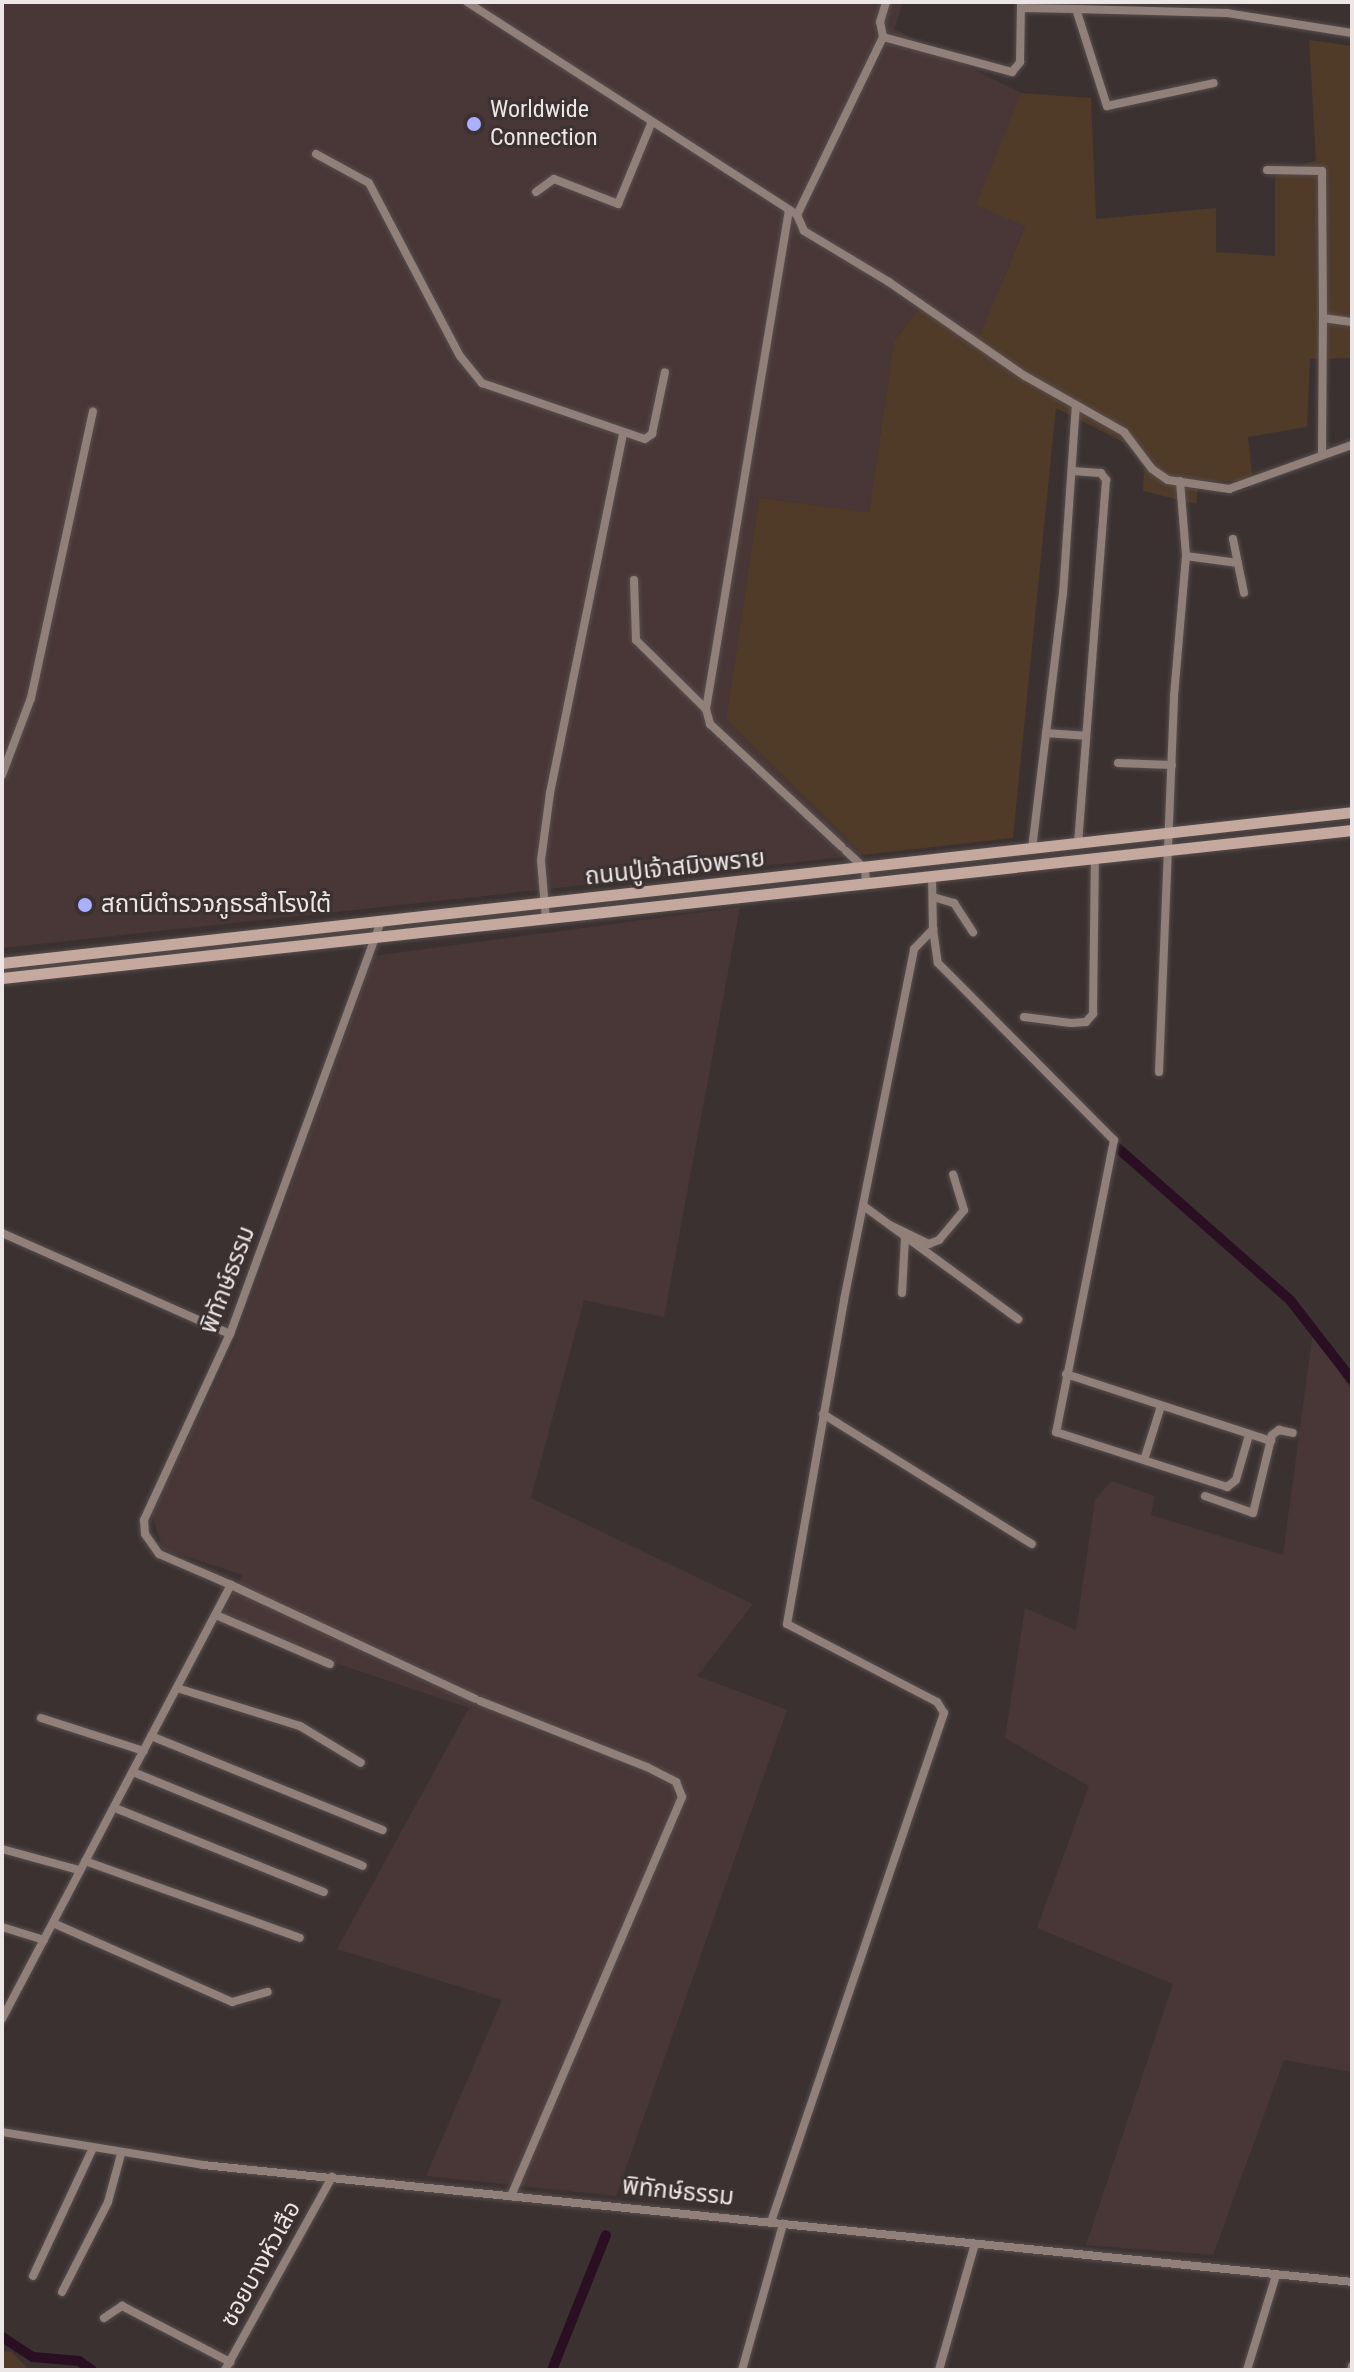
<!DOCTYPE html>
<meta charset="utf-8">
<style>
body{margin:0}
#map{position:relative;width:1354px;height:2372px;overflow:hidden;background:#3b3131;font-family:"Roboto Condensed","Noto Sans Thai",sans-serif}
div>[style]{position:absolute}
.built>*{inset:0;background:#493737}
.green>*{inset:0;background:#503a28}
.stream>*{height:3px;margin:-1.5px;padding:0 1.5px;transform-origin:1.5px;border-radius:1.5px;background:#2a0f22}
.canal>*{height:10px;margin:-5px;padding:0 5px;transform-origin:5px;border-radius:5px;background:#2a0f22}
.roads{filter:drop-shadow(0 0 2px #574e4e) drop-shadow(0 0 2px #574e4e)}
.street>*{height:8px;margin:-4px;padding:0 4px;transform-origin:4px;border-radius:4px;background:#917f79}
.secondary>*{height:11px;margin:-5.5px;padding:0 5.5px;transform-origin:5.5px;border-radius:5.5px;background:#c5a99f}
.dots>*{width:22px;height:22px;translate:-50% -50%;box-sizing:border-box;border:4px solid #3b3131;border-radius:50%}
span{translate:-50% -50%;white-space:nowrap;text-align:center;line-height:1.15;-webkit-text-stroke:6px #3b3131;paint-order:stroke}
.poi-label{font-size:24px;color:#ede6e6}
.left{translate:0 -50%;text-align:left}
.street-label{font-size:24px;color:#ede6e6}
.frame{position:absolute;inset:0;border:4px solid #ede6e6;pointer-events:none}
</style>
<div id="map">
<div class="built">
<i style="clip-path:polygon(2px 2px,903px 2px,894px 29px,1021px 93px,977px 205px,1025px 225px,980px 336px,918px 309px,894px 341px,869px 512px,759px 498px,726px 719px,863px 855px,2px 948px)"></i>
<i style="clip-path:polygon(740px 907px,664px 1317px,584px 1300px,531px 1498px,753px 1604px,697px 1676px,787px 1710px,616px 2196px,426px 2176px,502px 2000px,337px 1949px,469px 1708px,217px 1623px,243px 1575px,163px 1549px,151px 1512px,234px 1346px,373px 956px)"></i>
<i style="clip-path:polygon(1313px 1331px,1352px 1392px,1352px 2072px,1284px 2060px,1213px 2255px,1086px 2245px,1173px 1984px,1037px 1928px,1089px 1786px,1005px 1738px,1025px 1608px,1076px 1630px,1095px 1500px,1111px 1481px,1155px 1496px,1151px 1515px,1283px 1555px)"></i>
</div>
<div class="green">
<i style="clip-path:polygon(1309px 40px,1352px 46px,1352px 358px,1310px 359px,1307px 427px,1248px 437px,1253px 482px,1199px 480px,1196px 504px,1143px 491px,1144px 465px,1131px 446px,1056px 408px,1013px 838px,863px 855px,726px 719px,759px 498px,869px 512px,894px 341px,918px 309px,980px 335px,1025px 226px,976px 205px,1021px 93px,1091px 98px,1096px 219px,1216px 208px,1216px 252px,1275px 256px,1275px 177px,1316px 160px)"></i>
<i style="clip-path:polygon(2px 2351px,12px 2352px,29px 2370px,2px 2370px)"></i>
</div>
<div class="stream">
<i style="left:1225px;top:492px;width:23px;rotate:-15deg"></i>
</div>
<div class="canal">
<i style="left:1112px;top:1143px;width:237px;rotate:41.4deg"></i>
<i style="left:1290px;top:1300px;width:101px;rotate:52.2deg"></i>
<i style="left:2px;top:2337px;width:37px;rotate:33deg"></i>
<i style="left:33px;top:2357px;width:46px;rotate:5deg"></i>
<i style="left:79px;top:2361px;width:16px;rotate:35deg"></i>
<i style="left:552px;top:2370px;width:145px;rotate:-68.2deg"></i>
</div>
<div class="roads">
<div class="street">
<i style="left:467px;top:2px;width:393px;rotate:32.8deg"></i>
<i style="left:797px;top:215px;width:198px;rotate:-64.2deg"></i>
<i style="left:883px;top:37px;width:134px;rotate:15.2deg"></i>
<i style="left:1012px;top:72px;width:13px;rotate:-51deg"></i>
<i style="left:1020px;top:62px;width:60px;rotate:-89deg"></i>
<i style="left:1021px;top:8px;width:55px;rotate:1deg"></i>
<i style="left:1076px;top:9px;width:102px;rotate:72.3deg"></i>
<i style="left:1107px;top:106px;width:109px;rotate:-12.1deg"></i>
<i style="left:1076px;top:9px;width:151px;rotate:1.5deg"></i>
<i style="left:1227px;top:13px;width:127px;rotate:9.1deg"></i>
<i style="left:883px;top:37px;width:15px;rotate:-101deg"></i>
<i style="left:880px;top:22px;width:21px;rotate:-73deg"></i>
<i style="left:316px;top:154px;width:60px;rotate:28.7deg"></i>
<i style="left:369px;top:183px;width:195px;rotate:62.3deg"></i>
<i style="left:460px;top:356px;width:35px;rotate:51deg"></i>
<i style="left:482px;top:383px;width:172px;rotate:19deg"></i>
<i style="left:645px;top:439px;width:9px;rotate:-36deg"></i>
<i style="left:652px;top:434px;width:63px;rotate:-78.2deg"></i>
<i style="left:1267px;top:170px;width:55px;rotate:1deg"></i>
<i style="left:1322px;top:171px;width:147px;rotate:89.6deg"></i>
<i style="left:536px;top:192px;width:22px;rotate:-36deg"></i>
<i style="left:554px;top:179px;width:69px;rotate:21.3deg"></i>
<i style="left:618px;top:204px;width:87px;rotate:-67.6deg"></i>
<i style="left:789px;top:210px;width:506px;rotate:99.44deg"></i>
<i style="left:706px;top:709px;width:16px;rotate:75deg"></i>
<i style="left:710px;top:724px;width:180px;rotate:43deg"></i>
<i style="left:797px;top:215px;width:17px;rotate:66deg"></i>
<i style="left:804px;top:231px;width:99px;rotate:31deg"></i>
<i style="left:889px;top:282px;width:165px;rotate:34.7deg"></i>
<i style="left:1025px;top:376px;width:114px;rotate:29.5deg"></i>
<i style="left:1124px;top:432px;width:46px;rotate:52.9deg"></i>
<i style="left:1152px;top:469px;width:19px;rotate:35deg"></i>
<i style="left:1168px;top:480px;width:62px;rotate:8.4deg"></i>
<i style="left:1229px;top:489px;width:131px;rotate:-19.7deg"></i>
<i style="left:1322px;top:452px;width:134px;rotate:-89.6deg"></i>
<i style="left:1323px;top:318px;width:29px;rotate:8deg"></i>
<i style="left:1072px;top:471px;width:29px;rotate:4deg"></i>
<i style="left:1101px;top:473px;width:9px;rotate:54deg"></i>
<i style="left:1106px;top:480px;width:364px;rotate:94.4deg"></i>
<i style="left:1180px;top:481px;width:75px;rotate:85.4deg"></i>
<i style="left:1233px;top:539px;width:55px;rotate:78.5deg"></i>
<i style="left:634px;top:580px;width:60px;rotate:88.1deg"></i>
<i style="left:636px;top:640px;width:98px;rotate:44.6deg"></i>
<i style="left:1046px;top:733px;width:39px;rotate:4deg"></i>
<i style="left:1118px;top:763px;width:54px;rotate:2.1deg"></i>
<i style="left:2px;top:775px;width:82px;rotate:-69.4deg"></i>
<i style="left:31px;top:698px;width:293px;rotate:-77.8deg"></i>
<i style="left:1032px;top:849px;width:257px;rotate:-83.1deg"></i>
<i style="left:1063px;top:594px;width:189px;rotate:-86.1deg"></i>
<i style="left:846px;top:851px;width:26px;rotate:43deg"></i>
<i style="left:865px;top:869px;width:15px;rotate:86deg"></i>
<i style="left:933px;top:897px;width:22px;rotate:16deg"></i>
<i style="left:954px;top:903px;width:35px;rotate:57deg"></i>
<i style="left:546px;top:920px;width:60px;rotate:-94.8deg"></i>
<i style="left:541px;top:860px;width:68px;rotate:-82.3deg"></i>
<i style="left:550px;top:793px;width:365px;rotate:-78.5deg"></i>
<i style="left:933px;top:929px;width:34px;rotate:82deg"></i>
<i style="left:938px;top:963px;width:250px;rotate:45.2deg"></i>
<i style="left:1114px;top:1140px;width:298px;rotate:101.2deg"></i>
<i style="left:1056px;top:1432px;width:180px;rotate:17.8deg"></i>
<i style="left:1227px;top:1487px;width:11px;rotate:-38deg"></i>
<i style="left:1236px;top:1480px;width:47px;rotate:-73.9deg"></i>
<i style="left:1024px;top:1017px;width:47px;rotate:7.3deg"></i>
<i style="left:1071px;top:1023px;width:15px;rotate:-4deg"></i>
<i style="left:1086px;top:1022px;width:11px;rotate:-49deg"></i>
<i style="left:1093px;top:1014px;width:155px;rotate:-89.3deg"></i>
<i style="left:1159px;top:1072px;width:376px;rotate:-87.7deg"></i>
<i style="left:1174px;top:696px;width:141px;rotate:-85.1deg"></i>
<i style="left:1186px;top:556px;width:52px;rotate:7.7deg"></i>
<i style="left:865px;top:1207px;width:190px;rotate:36.2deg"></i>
<i style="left:890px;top:1225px;width:43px;rotate:26deg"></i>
<i style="left:929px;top:1244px;width:11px;rotate:-22deg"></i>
<i style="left:939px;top:1240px;width:39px;rotate:-50deg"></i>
<i style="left:964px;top:1210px;width:37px;rotate:-107deg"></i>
<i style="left:2px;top:1233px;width:249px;rotate:23.9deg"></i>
<i style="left:902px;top:1293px;width:55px;rotate:-86.9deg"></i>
<i style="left:1066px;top:1374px;width:216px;rotate:18.1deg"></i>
<i style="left:823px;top:1414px;width:246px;rotate:31.9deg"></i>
<i style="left:1144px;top:1460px;width:57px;rotate:-72.5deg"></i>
<i style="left:1205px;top:1496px;width:51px;rotate:19.5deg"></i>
<i style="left:1253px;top:1513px;width:80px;rotate:-76.3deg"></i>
<i style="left:1272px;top:1435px;width:9px;rotate:-36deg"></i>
<i style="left:1279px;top:1430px;width:14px;rotate:12deg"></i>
<i style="left:231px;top:1585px;width:269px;rotate:25deg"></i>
<i style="left:216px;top:1615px;width:124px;rotate:23.3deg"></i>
<i style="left:177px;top:1688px;width:129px;rotate:17.2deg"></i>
<i style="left:300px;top:1726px;width:71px;rotate:31.2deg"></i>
<i style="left:480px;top:1701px;width:180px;rotate:21.6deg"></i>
<i style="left:647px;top:1767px;width:33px;rotate:27deg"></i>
<i style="left:676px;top:1782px;width:16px;rotate:68deg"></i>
<i style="left:682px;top:1797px;width:434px;rotate:113.2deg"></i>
<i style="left:41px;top:1718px;width:108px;rotate:17.8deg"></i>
<i style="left:151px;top:1736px;width:250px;rotate:22.1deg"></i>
<i style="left:133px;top:1772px;width:248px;rotate:22.2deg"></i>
<i style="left:115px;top:1808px;width:225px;rotate:21.9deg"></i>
<i style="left:2px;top:1849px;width:80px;rotate:15.3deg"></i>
<i style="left:85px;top:1861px;width:228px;rotate:19.7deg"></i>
<i style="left:53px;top:1923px;width:196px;rotate:23.8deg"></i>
<i style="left:232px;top:2002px;width:37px;rotate:-16deg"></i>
<i style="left:2px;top:1927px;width:44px;rotate:17.2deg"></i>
<i style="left:2px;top:2019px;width:491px;rotate:-62.2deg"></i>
<i style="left:231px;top:1585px;width:78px;rotate:-156.7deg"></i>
<i style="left:159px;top:1554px;width:24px;rotate:-125deg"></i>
<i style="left:145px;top:1534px;width:14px;rotate:-94deg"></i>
<i style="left:144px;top:1520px;width:205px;rotate:-65.2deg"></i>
<i style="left:230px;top:1334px;width:439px;rotate:-69.9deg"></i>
<i style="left:2px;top:2132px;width:204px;rotate:9.3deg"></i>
<i style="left:203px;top:2165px;width:1155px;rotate:5.81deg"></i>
<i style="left:771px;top:2222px;width:538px;rotate:-71.23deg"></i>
<i style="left:944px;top:1713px;width:13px;rotate:-122deg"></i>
<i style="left:937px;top:1702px;width:169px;rotate:-152.5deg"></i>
<i style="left:787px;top:1624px;width:329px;rotate:-80deg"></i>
<i style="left:844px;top:1300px;width:358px;rotate:-78.7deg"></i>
<i style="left:914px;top:949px;width:28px;rotate:-46deg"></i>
<i style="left:933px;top:929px;width:53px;rotate:-91.1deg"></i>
<i style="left:33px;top:2276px;width:141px;rotate:-64.9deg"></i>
<i style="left:62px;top:2292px;width:101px;rotate:-62.9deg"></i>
<i style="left:108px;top:2202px;width:50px;rotate:-74.8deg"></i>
<i style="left:104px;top:2318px;width:22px;rotate:-34deg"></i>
<i style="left:122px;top:2306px;width:122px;rotate:27.4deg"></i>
<i style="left:225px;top:2370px;width:221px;rotate:-61deg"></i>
<i style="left:742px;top:2370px;width:152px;rotate:-74.3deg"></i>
<i style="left:939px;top:2370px;width:131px;rotate:-74.1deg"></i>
<i style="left:1247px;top:2370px;width:99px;rotate:-73deg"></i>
<i style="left:1351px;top:2370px;width:4px;rotate:-76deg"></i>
</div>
<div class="secondary">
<i style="left:2px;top:963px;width:1358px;rotate:-6.38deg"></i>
<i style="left:2px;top:978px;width:1358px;rotate:-6.26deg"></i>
</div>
</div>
<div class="dots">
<i style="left:474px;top:124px;background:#aab0fb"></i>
<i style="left:85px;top:905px;background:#aab0fb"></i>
</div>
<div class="poi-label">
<span class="left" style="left:490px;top:124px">Worldwide<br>Connection</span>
<span class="left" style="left:101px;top:905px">สถานีตำรวจภูธรสำโรงใต้</span>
</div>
<div class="street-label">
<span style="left:675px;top:868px;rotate:-6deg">ถนนปู่เจ้าสมิงพราย</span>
<span style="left:228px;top:1280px;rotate:-69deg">พิทักษ์ธรรม</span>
<span style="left:678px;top:2192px;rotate:6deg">พิทักษ์ธรรม</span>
<span style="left:261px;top:2264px;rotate:-61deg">ซอยบางหัวเสือ</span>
</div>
<div class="frame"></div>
</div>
